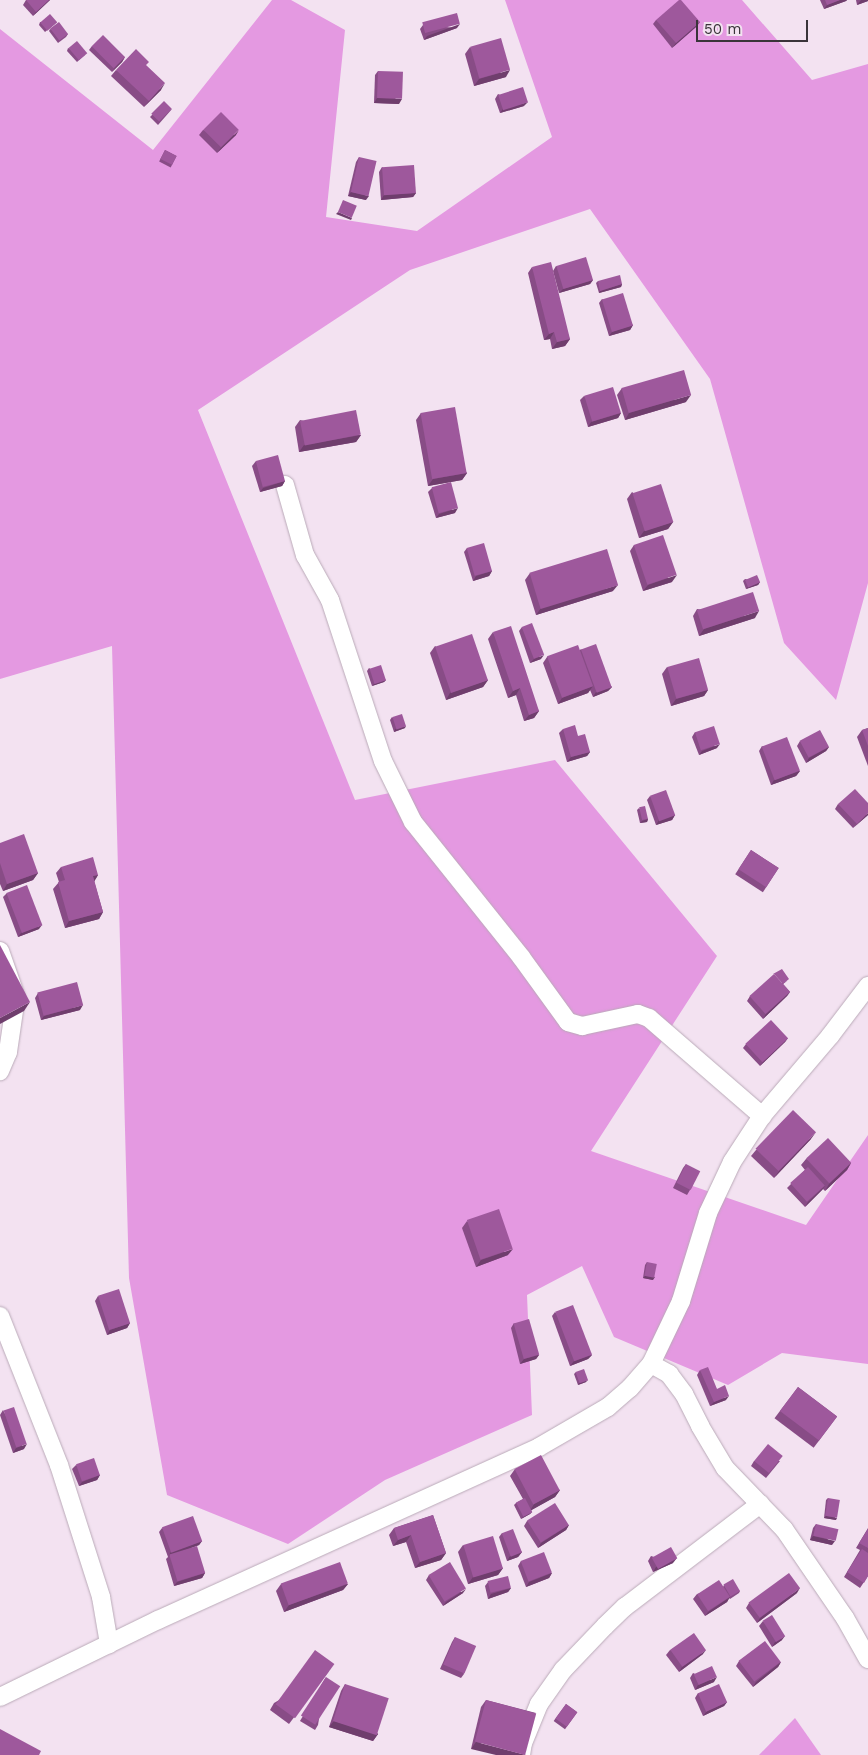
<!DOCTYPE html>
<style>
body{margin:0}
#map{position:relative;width:868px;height:1755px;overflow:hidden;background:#f3e2f1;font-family:"Work Sans",sans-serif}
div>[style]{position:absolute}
.forest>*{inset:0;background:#e499e1}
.roads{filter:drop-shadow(0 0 1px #baaab8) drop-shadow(0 0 1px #baaab8)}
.minor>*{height:18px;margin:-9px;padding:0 9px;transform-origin:9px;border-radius:9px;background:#fff}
.wall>*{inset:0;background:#884c86;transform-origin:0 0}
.shaded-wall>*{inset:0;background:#6f3e6d}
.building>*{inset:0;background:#9e589c;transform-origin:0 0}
span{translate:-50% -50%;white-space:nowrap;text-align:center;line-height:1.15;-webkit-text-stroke:5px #f3e2f1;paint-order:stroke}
.scale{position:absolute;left:696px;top:20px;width:112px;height:22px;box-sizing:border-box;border:2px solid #3a343a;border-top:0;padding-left:6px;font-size:15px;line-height:18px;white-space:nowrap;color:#3a343a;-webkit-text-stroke:4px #f3e2f1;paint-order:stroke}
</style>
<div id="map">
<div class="forest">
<i style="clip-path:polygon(272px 0,291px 0,345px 30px,326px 217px,417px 231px,552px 137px,505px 0,742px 0,812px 80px,868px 64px,868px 583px,836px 700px,784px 643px,710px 379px,590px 209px,410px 270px,198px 410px,355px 800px,555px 760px,717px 956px,591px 1151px,806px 1225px,868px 1135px,868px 1364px,782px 1353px,728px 1385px,614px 1337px,582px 1266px,527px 1295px,532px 1415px,385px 1480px,288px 1544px,167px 1495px,129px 1278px,112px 646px,0 679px,0 29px,153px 150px)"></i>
<i style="clip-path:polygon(795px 1718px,821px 1755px,759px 1755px)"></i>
</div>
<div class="roads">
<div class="minor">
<i style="left:285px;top:485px;width:73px;rotate:74.1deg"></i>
<i style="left:305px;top:555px;width:51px;rotate:60.9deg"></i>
<i style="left:330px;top:600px;width:169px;rotate:71.8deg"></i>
<i style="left:383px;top:761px;width:68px;rotate:63.8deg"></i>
<i style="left:413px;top:822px;width:173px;rotate:51.3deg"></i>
<i style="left:521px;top:957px;width:80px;rotate:54.1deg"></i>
<i style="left:568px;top:1022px;width:15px;rotate:16deg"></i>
<i style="left:582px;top:1026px;width:57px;rotate:-12.1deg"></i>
<i style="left:638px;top:1014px;width:12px;rotate:20deg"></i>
<i style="left:649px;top:1018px;width:150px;rotate:40.9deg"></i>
<i style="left:0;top:951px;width:49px;rotate:70.8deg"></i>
<i style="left:16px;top:997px;width:56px;rotate:98.3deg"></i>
<i style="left:8px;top:1052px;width:21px;rotate:113deg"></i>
<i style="left:0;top:1316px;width:160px;rotate:68.4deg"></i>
<i style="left:59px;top:1465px;width:139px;rotate:72.3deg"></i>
<i style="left:101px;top:1597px;width:48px;rotate:80.3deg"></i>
<i style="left:651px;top:1364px;width:21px;rotate:29deg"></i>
<i style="left:669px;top:1374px;width:25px;rotate:53deg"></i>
<i style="left:684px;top:1394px;width:36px;rotate:63deg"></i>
<i style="left:700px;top:1426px;width:49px;rotate:59.2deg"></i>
<i style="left:725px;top:1468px;width:85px;rotate:46deg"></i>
<i style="left:784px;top:1529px;width:108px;rotate:55.6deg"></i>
<i style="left:845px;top:1618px;width:47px;rotate:60.7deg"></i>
<i style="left:0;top:1697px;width:176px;rotate:-26deg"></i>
<i style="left:158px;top:1620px;width:418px;rotate:-24.4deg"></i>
<i style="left:539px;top:1447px;width:80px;rotate:-30.1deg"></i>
<i style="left:608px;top:1407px;width:29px;rotate:-41deg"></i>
<i style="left:630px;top:1388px;width:32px;rotate:-49deg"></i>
<i style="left:651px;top:1364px;width:70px;rotate:-64.5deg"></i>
<i style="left:681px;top:1301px;width:92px;rotate:-72.9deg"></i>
<i style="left:708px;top:1213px;width:56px;rotate:-64.8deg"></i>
<i style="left:732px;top:1162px;width:55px;rotate:-56.9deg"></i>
<i style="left:762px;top:1116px;width:105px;rotate:-49.6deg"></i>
<i style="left:830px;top:1036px;width:63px;rotate:-52.8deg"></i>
<i style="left:521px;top:1755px;width:12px;rotate:-81deg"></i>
<i style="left:523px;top:1743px;width:42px;rotate:-67.7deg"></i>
<i style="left:539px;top:1704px;width:42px;rotate:-54.8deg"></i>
<i style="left:563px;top:1670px;width:61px;rotate:-46.3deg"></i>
<i style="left:605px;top:1626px;width:28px;rotate:-44deg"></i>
<i style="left:625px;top:1607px;width:170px;rotate:-37.3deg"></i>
</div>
</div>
<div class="wall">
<i style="clip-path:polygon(26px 0,50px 0,33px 16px,23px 5px)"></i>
<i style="clip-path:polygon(820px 0,847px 0,846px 1px,824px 9px)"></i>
<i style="clip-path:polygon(856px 0,868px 0,868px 1px,857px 5px)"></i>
<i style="clip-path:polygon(656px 20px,700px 22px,696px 27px,672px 48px,653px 24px)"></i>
<i style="clip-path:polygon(40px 22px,57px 22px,45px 32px,39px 25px)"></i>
<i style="clip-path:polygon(423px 25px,457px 28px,424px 40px,420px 29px)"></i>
<i style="clip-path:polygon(50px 29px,68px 34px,66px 37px,58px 43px,49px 31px)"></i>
<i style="clip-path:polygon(92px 46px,125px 57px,122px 62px,112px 72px,89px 50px)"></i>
<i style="clip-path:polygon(470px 47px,506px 77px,474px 86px,465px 54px)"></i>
<i style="clip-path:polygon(68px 48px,85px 55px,77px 62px,67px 51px)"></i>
<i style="clip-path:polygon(116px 70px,161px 90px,144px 107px,111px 76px)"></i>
<i style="clip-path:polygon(378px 71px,399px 104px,374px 103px,375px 75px)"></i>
<i style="clip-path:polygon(498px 94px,524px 106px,500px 113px,495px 99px)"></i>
<i style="clip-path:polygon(172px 109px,158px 125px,150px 117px,152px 115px)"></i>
<i style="clip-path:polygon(203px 130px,236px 135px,217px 153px,199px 135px)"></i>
<i style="left:165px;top:150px;width:13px;height:13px;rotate:27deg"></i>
<i style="clip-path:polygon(359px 157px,366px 200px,348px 196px,356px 162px)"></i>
<i style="clip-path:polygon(382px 167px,416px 193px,413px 197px,381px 200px,379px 172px)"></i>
<i style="clip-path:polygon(556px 266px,593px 280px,590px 284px,559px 293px,553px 271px)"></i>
<i style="clip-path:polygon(532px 267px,570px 339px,565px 346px,552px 349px,550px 339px,544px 340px,528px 273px)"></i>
<i style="clip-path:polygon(598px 281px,622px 284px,621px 287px,599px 293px,596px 283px)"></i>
<i style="clip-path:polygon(602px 299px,633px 325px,630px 330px,609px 336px,599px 303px)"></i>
<i style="clip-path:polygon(622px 388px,686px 402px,625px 420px,617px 395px)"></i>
<i style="clip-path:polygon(584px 396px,621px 413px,618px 418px,588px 427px,580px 400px)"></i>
<i style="clip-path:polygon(421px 413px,467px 473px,462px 480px,428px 486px,416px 420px)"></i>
<i style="clip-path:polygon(300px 420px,361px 435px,356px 442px,299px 452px,295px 427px)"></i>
<i style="clip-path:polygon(256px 461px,285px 481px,282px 486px,260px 492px,252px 466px)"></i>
<i style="clip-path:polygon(432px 488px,455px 513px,436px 518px,428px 492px)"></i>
<i style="clip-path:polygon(632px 492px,673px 522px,668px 529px,639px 538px,627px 499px)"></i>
<i style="clip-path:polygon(634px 545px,672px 582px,643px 591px,630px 551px)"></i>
<i style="clip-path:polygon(467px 548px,492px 571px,489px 576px,473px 581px,464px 552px)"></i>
<i style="clip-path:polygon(530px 573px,613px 591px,536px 615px,525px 580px)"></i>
<i style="clip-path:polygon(745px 579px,760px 582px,758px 585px,746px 589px,743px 581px)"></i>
<i style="clip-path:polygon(697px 609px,755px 618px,699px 636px,693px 616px)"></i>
<i style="clip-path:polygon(522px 627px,541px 659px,530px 663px,519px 631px)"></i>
<i style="clip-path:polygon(493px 632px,539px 711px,534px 718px,524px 721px,516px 695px,508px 698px,488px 639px)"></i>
<i style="clip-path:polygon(435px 646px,488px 680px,483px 687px,446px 700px,430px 653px)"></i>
<i style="clip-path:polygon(581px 649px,612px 687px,608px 691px,593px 697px,590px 690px,588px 693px,558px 704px,543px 663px,547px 657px,580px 650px)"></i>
<i style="clip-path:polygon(667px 667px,708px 690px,704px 696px,671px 706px,662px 674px)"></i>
<i style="clip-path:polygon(369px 668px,386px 680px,384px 682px,372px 686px,367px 671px)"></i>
<i style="clip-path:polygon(392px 717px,405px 728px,394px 732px,390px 720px)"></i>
<i style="clip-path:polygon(868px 728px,868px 766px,857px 737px,862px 730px)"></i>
<i style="clip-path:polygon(563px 729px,578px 736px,590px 752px,587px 756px,567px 762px,559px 733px)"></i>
<i style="clip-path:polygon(695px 732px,717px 748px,699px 755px,692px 737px)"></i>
<i style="clip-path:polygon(800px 741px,829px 747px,826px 751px,806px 763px,797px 746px)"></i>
<i style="clip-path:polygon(762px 746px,800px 771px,796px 776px,771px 785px,759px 751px)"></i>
<i style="clip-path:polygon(650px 796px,675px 815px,672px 820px,656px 825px,647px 800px)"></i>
<i style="clip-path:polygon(838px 804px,868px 815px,853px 828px,835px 809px)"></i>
<i style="clip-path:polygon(639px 808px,648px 819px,647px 822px,640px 823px,637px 810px)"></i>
<i style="clip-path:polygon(0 843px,38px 873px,33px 880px,3px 891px,0 884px)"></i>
<i style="left:751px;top:850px;width:33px;height:29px;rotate:33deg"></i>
<i style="clip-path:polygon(61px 867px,98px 875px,94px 881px,103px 912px,99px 919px,65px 928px,53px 889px,59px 882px,56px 873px)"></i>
<i style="clip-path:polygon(7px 893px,39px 929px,18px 937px,3px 897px)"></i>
<i style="clip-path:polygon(787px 981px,783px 984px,790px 992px,787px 996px,763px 1019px,747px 1001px,750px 996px)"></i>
<i style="clip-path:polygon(38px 993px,80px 1010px,41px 1020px,35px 998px)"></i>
<i style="clip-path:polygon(788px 1038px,785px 1042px,760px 1066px,743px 1048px,746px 1044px)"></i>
<i style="clip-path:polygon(811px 1139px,774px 1178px,751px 1156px,756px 1150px)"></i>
<i style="clip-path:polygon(806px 1159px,851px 1163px,847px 1170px,825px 1191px,823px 1189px,805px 1207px,787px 1188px,805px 1170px,801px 1165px)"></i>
<i style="clip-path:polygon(686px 1164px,690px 1190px,687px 1195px,673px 1188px,683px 1168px)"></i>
<i style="clip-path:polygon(467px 1221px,508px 1255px,476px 1267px,462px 1228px)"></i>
<i style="clip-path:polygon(647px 1262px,653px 1280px,643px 1278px,645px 1265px)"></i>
<i style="clip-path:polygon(98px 1296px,130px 1323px,127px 1328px,107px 1335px,95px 1301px)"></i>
<i style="clip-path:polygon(555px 1312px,592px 1355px,588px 1359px,570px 1366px,552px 1316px)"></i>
<i style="clip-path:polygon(514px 1323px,539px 1355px,536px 1359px,520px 1364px,511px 1328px)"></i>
<i style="clip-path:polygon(700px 1370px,726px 1400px,710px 1406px,697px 1375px)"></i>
<i style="clip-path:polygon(576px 1372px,586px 1382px,578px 1385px,574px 1374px)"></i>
<i style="left:798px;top:1387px;width:49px;height:39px;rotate:37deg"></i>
<i style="clip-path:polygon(3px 1410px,24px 1449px,13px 1453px,0 1415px)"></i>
<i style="clip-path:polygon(754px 1461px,780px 1461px,766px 1478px,751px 1466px)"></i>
<i style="clip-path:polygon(76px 1465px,100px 1475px,97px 1480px,79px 1486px,72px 1469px)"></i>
<i style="clip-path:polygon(515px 1469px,560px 1490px,555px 1497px,531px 1510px,532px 1512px,530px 1514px,521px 1519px,514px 1505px,516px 1503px,523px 1499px,510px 1476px)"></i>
<i style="clip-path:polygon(828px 1498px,836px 1520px,824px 1518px,826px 1500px)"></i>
<i style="clip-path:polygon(433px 1515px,446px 1553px,441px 1560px,415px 1568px,406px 1542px,393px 1546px,389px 1535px,394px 1528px)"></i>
<i style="clip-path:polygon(527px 1521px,569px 1525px,566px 1530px,538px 1548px,524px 1526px)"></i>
<i style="clip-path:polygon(816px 1524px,832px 1545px,810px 1540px,813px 1528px)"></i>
<i style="clip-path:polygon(162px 1528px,202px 1541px,199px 1545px,191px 1548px,205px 1573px,202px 1578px,174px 1586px,166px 1559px,168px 1557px,159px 1532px)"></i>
<i style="clip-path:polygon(868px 1528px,868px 1576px,860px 1588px,844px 1577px,860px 1550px,856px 1548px)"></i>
<i style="clip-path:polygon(502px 1533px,522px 1552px,518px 1557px,507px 1561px,499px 1537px)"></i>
<i style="clip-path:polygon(463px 1545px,503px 1568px,498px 1575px,468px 1584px,458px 1552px)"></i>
<i style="clip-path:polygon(651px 1556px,673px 1563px,653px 1572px,648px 1561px)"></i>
<i style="clip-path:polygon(521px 1561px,552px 1573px,549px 1578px,526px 1587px,518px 1566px)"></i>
<i style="clip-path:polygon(429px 1575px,463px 1593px,443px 1606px,426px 1580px)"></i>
<i style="clip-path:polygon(488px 1582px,511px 1588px,508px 1592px,488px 1599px,485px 1586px)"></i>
<i style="clip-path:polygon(281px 1584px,348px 1584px,343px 1590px,284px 1612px,276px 1591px)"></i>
<i style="clip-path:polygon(724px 1585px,740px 1591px,739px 1593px,730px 1599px,729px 1598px,727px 1602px,705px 1616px,693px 1599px,697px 1594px,723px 1587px)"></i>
<i style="clip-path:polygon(797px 1593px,757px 1623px,746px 1608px,749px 1603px)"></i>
<i style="clip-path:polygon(763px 1621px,782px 1640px,772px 1647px,759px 1626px)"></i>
<i style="clip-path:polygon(455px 1637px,464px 1674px,461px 1678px,440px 1669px,452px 1642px)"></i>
<i style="clip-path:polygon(670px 1650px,703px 1654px,679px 1672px,666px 1655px)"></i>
<i style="clip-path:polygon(739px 1661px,781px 1662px,778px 1667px,753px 1687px,736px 1666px)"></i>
<i style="clip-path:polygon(329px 1671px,289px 1724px,270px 1710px,274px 1703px)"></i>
<i style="clip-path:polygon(693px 1673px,714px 1682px,695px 1690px,690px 1678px)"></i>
<i style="clip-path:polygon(326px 1677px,318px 1725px,315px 1730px,300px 1721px)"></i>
<i style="clip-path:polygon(345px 1684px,378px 1734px,373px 1741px,329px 1727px,341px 1691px)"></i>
<i style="clip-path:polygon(698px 1693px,727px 1702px,724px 1706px,703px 1716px,695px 1698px)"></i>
<i style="clip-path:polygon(486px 1700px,536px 1713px,471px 1749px,481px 1707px)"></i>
<i style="left:566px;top:1704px;width:14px;height:21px;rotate:36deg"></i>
</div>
<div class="shaded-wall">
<i style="clip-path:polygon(49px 0,50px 0,33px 16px,36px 12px)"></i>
<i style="clip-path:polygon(840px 0,847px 0,846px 1px,824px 9px,827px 5px)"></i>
<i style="clip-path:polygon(861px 0,868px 0,868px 1px,857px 5px)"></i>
<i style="clip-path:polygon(700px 22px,696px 27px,672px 48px,676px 43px)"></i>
<i style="clip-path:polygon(460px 24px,457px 28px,424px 40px,427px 36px)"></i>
<i style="clip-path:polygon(125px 57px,122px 62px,112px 72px,115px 68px)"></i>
<i style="clip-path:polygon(510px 70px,506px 77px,474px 86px,479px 79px)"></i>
<i style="clip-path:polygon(165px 83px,161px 90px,144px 107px,149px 101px)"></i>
<i style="clip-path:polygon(377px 98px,402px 99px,399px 104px,374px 103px)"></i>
<i style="clip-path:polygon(528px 102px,524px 106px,500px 113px,503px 109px)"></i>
<i style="clip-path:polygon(239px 130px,236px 135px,217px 153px,220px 149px)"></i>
<i style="clip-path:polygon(351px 192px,369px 196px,366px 200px,348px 196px)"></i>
<i style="clip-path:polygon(416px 193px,413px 197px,381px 200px,384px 195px)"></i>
<i style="clip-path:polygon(338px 212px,352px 218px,351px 220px,336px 214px)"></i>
<i style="clip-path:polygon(593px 280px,590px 284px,559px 293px,563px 289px)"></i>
<i style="clip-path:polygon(622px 284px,621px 287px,599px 293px,600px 291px)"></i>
<i style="clip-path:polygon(633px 325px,630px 330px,609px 336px,612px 332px)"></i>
<i style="clip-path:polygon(554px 332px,550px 339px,544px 340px,549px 334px)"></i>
<i style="clip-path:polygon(570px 339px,565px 346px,552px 349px,557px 342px)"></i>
<i style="clip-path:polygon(691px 395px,686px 402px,625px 420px,629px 413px)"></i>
<i style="clip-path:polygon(621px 413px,618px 418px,588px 427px,591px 422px)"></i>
<i style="clip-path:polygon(361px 435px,356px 442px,299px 452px,304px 445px)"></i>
<i style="clip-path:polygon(467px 473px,462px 480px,428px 486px,433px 479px)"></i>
<i style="clip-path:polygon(285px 481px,282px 486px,260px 492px,263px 488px)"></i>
<i style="clip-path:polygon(458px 508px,455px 513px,436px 518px,439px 514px)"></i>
<i style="clip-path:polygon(673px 522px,668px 529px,639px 538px,644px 531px)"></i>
<i style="clip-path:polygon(492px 571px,489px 576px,473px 581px,476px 576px)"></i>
<i style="clip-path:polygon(677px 575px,672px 582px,643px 591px,648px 585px)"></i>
<i style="clip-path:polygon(760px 582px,758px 585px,746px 589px,748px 587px)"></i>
<i style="clip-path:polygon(618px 585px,613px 591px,536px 615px,541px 608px)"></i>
<i style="clip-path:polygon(759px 611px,755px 618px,699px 636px,704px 629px)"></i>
<i style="clip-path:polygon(544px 655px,541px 659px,530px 663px,534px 659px)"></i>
<i style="clip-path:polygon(386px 680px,384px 682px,372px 686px,374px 684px)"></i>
<i style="clip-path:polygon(488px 680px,483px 687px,446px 700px,450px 693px)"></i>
<i style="clip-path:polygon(593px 686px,588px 693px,558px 704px,562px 698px)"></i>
<i style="clip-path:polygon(612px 687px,608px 691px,593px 697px,596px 692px)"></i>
<i style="clip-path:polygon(520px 688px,516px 695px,508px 698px,513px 691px)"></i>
<i style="clip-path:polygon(708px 690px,704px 696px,671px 706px,676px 699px)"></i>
<i style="clip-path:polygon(539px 711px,534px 718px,524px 721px,529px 715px)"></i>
<i style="clip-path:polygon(406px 726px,405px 728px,394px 732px,395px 729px)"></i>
<i style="clip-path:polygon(720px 744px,717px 748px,699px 755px,702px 751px)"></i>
<i style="clip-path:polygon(829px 747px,826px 751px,806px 763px,809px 758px)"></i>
<i style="clip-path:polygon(590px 752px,587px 756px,567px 762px,571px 757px)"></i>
<i style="clip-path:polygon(800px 771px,796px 776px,771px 785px,774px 780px)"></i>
<i style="clip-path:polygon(868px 813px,868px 815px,853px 828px)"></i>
<i style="clip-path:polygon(675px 815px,672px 820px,656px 825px,659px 820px)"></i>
<i style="clip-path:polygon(648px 819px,647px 822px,640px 823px,642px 821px)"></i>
<i style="clip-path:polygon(38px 873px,33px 880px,3px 891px,7px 884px)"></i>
<i style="clip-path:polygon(98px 875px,94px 882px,93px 876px)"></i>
<i style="clip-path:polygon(103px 912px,99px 919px,65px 928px,69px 921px)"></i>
<i style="clip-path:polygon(42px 925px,39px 929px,18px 937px,21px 933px)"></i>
<i style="clip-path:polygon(790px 992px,787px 996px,763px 1019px,766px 1014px)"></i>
<i style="clip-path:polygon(30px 1002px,24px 1011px,0 1024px,0 1018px)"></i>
<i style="clip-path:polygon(83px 1005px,80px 1010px,41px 1020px,44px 1016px)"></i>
<i style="clip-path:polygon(788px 1038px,785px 1042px,760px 1066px,763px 1062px)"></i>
<i style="clip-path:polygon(816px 1132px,811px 1139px,774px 1178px,779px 1171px)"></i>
<i style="clip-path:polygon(851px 1163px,847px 1170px,825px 1191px,829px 1184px)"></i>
<i style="clip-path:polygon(825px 1186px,822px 1190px,805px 1207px,808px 1202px)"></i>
<i style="clip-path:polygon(513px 1249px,508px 1255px,476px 1267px,481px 1260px)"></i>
<i style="clip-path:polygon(645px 1276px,655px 1277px,653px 1280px,643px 1278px)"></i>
<i style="clip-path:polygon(130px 1323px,127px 1328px,107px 1335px,110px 1330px)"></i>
<i style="clip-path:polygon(539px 1355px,536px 1359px,520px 1364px,524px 1359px)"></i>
<i style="clip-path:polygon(592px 1355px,588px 1359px,570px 1366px,574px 1361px)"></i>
<i style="clip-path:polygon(588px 1380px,586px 1382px,578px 1385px,579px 1383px)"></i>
<i style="clip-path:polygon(729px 1396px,726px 1400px,710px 1406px,714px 1402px)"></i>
<i style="clip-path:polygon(27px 1444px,24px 1449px,13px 1453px,16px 1448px)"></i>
<i style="clip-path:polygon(100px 1475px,97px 1480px,79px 1486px,82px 1482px)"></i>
<i style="clip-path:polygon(560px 1490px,555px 1497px,530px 1511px,534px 1504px)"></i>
<i style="clip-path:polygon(532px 1512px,530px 1514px,521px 1519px,523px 1517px)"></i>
<i style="clip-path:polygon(826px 1516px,837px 1518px,836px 1520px,824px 1518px)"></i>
<i style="clip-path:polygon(569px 1525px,566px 1530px,538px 1548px,541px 1543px)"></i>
<i style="clip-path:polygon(411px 1535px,406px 1542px,393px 1546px,398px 1540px)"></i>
<i style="clip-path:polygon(813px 1536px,835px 1541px,832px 1545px,810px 1540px)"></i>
<i style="clip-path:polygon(202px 1541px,199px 1545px,170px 1556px,169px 1555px,171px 1552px)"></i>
<i style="clip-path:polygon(522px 1552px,518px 1557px,507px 1561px,510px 1556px)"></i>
<i style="clip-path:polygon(446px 1553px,441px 1560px,415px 1568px,420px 1562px)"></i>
<i style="clip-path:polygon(677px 1558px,673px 1563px,653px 1572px,656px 1567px)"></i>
<i style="clip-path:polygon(503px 1568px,498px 1575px,468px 1584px,473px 1577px)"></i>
<i style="clip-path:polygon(205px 1573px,202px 1578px,174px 1586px,177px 1582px)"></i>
<i style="clip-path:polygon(552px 1573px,549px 1578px,526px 1587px,529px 1582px)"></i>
<i style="clip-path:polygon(348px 1584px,343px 1590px,284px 1612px,289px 1605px)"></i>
<i style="clip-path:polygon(511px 1588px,508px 1592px,488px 1599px,491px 1594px)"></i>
<i style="clip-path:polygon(800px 1588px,797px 1593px,757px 1623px,760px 1618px)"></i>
<i style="clip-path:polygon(466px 1589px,463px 1593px,443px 1606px,446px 1602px)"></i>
<i style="clip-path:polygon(730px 1597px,727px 1602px,705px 1616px,708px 1612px)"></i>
<i style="clip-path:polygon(785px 1636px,782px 1640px,772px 1647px,775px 1642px)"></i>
<i style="clip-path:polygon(706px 1650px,703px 1654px,679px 1672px,682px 1667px)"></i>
<i style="clip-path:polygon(781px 1662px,778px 1667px,753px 1687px,756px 1682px)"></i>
<i style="clip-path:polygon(717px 1677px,714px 1682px,695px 1690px,698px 1685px)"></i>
<i style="clip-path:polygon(727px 1702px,724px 1706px,703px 1716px,707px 1711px)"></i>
<i style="clip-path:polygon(334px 1721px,378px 1734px,373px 1741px,329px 1727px)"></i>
<i style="clip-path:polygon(476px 1742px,526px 1755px,496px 1755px,471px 1749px)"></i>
</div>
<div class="building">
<i style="clip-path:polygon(26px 0,49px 0,36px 12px)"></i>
<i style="clip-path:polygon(679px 0,681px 0,700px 22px,676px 43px,656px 20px)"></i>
<i style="clip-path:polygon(825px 0,840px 0,827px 5px)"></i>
<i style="left:457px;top:13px;width:11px;height:36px;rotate:75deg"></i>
<i style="left:50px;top:14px;width:11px;height:13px;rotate:49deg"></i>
<i style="left:59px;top:22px;width:15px;height:11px;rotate:53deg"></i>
<i style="left:103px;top:35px;width:31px;height:16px;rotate:45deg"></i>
<i style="left:501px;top:38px;width:33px;height:32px;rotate:74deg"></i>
<i style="left:77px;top:41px;width:16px;height:11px;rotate:50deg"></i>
<i style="clip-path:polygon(136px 49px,149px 62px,146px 65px,165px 83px,149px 101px,116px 70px)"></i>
<i style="left:378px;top:71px;width:25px;height:27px;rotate:2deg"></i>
<i style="left:523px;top:87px;width:16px;height:26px;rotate:72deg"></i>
<i style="left:164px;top:101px;width:11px;height:18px;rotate:45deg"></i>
<i style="left:221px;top:112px;width:25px;height:25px;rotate:45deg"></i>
<i style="left:165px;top:150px;width:13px;height:10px;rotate:27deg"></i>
<i style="left:359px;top:157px;width:18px;height:36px;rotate:13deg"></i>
<i style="left:414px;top:165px;width:28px;height:32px;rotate:86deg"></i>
<i style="left:343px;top:200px;width:15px;height:13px;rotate:23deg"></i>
<i style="left:586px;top:257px;width:24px;height:31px;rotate:73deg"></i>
<i style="clip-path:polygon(551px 262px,570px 339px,557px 342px,554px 332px,549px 334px,532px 267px)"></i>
<i style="clip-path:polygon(620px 275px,622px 284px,600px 291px,598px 281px)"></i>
<i style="left:623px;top:293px;width:34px;height:22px;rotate:73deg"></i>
<i style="left:684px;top:370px;width:26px;height:65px;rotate:74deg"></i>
<i style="left:613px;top:387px;width:27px;height:30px;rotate:73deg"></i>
<i style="left:455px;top:407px;width:67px;height:35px;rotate:80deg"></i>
<i style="left:356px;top:410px;width:25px;height:57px;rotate:79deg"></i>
<i style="left:278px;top:455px;width:27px;height:23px;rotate:75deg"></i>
<i style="left:451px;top:482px;width:27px;height:20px;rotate:75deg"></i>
<i style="left:661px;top:484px;width:40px;height:30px;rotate:72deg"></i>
<i style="left:663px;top:535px;width:42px;height:31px;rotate:71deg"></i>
<i style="left:484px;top:543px;width:29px;height:18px;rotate:74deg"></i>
<i style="left:607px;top:549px;width:38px;height:81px;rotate:73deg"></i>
<i style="left:757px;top:575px;width:8px;height:13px;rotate:67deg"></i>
<i style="left:753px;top:592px;width:20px;height:59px;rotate:72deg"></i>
<i style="left:532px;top:623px;width:34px;height:11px;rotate:69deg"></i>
<i style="clip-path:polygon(511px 626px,539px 711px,529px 715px,520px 688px,513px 691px,493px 632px)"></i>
<i style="left:472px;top:634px;width:49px;height:39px;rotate:71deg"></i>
<i style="left:596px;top:644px;width:46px;height:16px;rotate:70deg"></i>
<i style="left:578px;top:645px;width:44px;height:33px;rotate:70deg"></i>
<i style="left:699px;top:658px;width:33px;height:33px;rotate:74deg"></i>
<i style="left:381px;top:665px;width:16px;height:12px;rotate:72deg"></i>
<i style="left:402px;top:714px;width:13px;height:10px;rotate:72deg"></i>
<i style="clip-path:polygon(575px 725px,578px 736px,585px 734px,590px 752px,571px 757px,563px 729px)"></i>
<i style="left:714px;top:726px;width:19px;height:20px;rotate:72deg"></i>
<i style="clip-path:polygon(868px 728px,868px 746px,862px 730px)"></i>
<i style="left:820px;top:730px;width:19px;height:23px;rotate:62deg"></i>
<i style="left:787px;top:737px;width:36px;height:27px;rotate:69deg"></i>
<i style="clip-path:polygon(855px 789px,868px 803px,868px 813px,857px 824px,838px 804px)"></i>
<i style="left:666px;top:790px;width:27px;height:17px;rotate:70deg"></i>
<i style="left:645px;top:806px;width:13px;height:6px;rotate:77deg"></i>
<i style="clip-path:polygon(24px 834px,38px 873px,7px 884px,0 863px,0 843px)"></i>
<i style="left:751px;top:850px;width:33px;height:23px;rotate:33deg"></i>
<i style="clip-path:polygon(93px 857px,98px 875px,93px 876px,103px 912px,69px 921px,58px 882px,65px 880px,61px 867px)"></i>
<i style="left:27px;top:885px;width:43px;height:22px;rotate:69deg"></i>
<i style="clip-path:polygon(0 945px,30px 1002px,0 1018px)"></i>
<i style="clip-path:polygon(782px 969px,789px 979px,783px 984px,774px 974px,773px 974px)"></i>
<i style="left:774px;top:974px;width:24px;height:33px;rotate:48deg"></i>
<i style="left:77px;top:982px;width:24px;height:41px;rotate:75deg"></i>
<i style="left:771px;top:1020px;width:25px;height:35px;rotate:47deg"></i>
<i style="left:793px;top:1110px;width:32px;height:54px;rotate:44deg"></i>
<i style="left:828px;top:1138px;width:34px;height:30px;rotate:47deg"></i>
<i style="left:686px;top:1164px;width:16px;height:21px;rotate:27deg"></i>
<i style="left:808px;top:1167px;width:25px;height:24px;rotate:48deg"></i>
<i style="left:499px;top:1209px;width:42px;height:34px;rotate:71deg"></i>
<i style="left:647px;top:1262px;width:10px;height:14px;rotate:11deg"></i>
<i style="left:119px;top:1289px;width:36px;height:22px;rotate:72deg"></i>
<i style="left:573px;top:1305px;width:53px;height:19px;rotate:69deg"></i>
<i style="left:529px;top:1319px;width:37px;height:16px;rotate:74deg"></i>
<i style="clip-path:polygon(708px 1367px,717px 1389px,725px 1385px,729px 1396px,714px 1402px,700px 1370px)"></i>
<i style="left:584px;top:1369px;width:12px;height:9px;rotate:70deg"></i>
<i style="left:798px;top:1387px;width:49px;height:30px;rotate:37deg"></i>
<i style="left:14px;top:1407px;width:39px;height:11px;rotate:71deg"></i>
<i style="left:768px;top:1444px;width:19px;height:22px;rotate:39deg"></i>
<i style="left:541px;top:1455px;width:40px;height:30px;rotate:62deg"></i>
<i style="left:94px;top:1458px;width:18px;height:19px;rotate:71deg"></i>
<i style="left:525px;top:1498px;width:16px;height:10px;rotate:63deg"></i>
<i style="left:828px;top:1498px;width:12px;height:18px;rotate:9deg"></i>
<i style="left:555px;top:1503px;width:26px;height:33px;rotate:58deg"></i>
<i style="clip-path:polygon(433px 1515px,446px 1553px,420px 1562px,411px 1535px,398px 1540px,394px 1528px)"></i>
<i style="left:193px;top:1516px;width:27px;height:33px;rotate:70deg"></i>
<i style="left:816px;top:1524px;width:23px;height:12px;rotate:13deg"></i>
<i style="left:513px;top:1529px;width:25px;height:12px;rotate:69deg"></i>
<i style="clip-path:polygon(868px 1529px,868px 1548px,859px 1543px)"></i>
<i style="left:493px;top:1536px;width:34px;height:31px;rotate:73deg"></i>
<i style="left:197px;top:1546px;width:28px;height:29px;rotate:73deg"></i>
<i style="left:671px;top:1547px;width:13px;height:22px;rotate:61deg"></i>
<i style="clip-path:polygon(862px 1549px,868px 1553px,868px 1576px,864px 1583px,847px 1572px)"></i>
<i style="left:544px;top:1552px;width:22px;height:25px;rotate:69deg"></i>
<i style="left:340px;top:1562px;width:23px;height:63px;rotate:70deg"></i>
<i style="left:450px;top:1562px;width:31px;height:25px;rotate:59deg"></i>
<i style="left:789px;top:1573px;width:19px;height:50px;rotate:54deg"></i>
<i style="left:508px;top:1576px;width:12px;height:21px;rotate:76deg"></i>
<i style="left:733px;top:1579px;width:14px;height:11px;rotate:60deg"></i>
<i style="left:719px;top:1580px;width:20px;height:26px;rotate:57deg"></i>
<i style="left:772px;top:1615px;width:25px;height:11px;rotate:58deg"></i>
<i style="left:694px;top:1633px;width:21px;height:29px;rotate:55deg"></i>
<i style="left:455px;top:1637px;width:23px;height:30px;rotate:23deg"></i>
<i style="left:765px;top:1641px;width:26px;height:33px;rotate:53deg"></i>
<i style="left:315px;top:1650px;width:24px;height:67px;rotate:36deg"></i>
<i style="left:712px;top:1666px;width:12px;height:20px;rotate:66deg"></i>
<i style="left:326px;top:1677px;width:17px;height:46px;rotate:33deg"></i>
<i style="left:345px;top:1684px;width:46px;height:39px;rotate:18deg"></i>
<i style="left:719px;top:1684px;width:20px;height:23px;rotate:66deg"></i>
<i style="left:486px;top:1700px;width:52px;height:43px;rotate:15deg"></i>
<i style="left:566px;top:1704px;width:14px;height:18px;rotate:36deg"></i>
<i style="clip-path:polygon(0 1729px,41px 1751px,39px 1755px,0 1755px)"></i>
</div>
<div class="scale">50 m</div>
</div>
